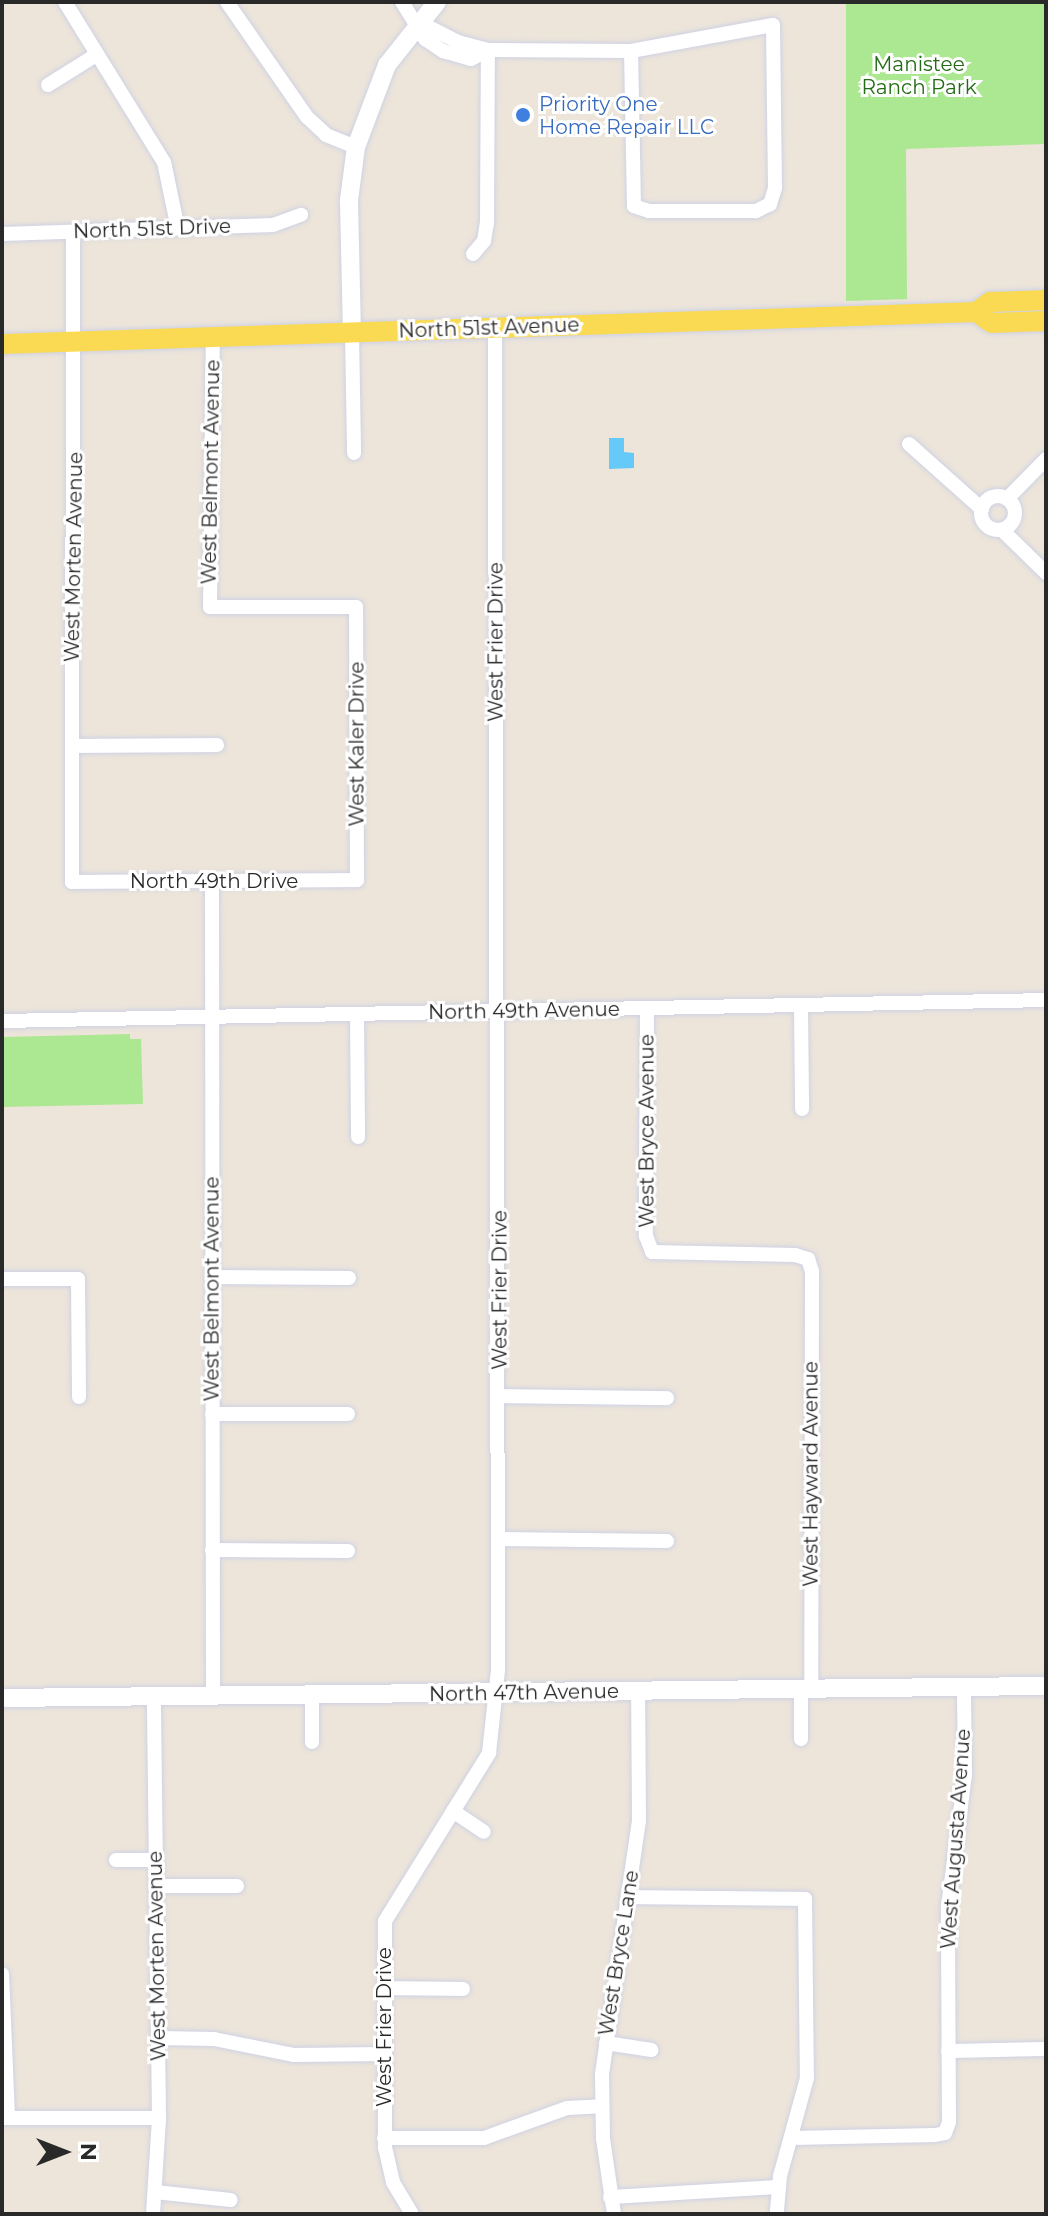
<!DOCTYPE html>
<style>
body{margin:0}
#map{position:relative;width:1048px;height:2216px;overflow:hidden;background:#ede5da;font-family:Montserrat,sans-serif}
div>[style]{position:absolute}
.green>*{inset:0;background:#ace792}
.water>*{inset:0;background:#65caf7}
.roads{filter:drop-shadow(0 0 2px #cfd2e4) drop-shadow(0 0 2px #cfd2e4)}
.street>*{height:14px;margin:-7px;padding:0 7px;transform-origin:7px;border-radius:7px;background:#fff}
.street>.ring{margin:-7px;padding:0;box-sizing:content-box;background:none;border:14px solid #fff;border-radius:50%}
.secondary>*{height:18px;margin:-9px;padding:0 9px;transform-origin:9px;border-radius:9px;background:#fff}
.primary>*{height:20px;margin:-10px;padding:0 10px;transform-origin:10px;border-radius:10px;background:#fada52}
.dots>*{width:22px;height:22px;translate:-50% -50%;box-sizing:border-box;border:4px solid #fff;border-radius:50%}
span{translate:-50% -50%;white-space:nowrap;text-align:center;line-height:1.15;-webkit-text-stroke:6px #fff;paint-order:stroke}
.park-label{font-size:20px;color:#236b15}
.shop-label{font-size:20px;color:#366cbe}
.left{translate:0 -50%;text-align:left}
.street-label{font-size:20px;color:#292929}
.frame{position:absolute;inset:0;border:4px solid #292929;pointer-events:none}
.north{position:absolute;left:24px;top:2112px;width:80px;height:80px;-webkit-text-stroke:6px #fff;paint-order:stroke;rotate:90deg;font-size:22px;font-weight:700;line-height:32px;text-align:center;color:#292929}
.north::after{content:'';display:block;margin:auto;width:28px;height:36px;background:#292929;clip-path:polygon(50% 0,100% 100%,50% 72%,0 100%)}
</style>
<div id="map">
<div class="green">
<i style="clip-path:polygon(846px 2px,1046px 2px,1046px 144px,906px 149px,907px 299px,846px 301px)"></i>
<i style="clip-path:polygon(130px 1034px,130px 1039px,141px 1039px,143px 1104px,2px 1107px,2px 1037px)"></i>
</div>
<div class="water">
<i style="clip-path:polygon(609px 438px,624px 438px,624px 452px,634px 453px,634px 468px,609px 469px)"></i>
</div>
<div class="roads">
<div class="street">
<i style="left:65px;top:2px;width:188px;rotate:58.3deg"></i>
<i style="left:164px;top:162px;width:68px;rotate:78.2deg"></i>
<i style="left:227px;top:2px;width:140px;rotate:55.2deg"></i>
<i style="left:307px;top:117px;width:26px;rotate:43deg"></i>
<i style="left:326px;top:135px;width:32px;rotate:22deg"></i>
<i style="left:402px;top:2px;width:44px;rotate:58.1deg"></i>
<i style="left:425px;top:39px;width:22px;rotate:34deg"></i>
<i style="left:443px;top:51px;width:29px;rotate:16deg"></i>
<i style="left:471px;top:59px;width:19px;rotate:-28deg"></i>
<i style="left:417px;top:21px;width:46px;rotate:27.1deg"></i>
<i style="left:458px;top:42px;width:31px;rotate:15deg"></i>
<i style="left:488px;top:50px;width:143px;rotate:0.4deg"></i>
<i style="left:631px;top:51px;width:144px;rotate:-10.4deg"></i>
<i style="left:773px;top:25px;width:163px;rotate:89.3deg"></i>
<i style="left:775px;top:188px;width:17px;rotate:107deg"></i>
<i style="left:770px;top:204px;width:16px;rotate:153deg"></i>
<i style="left:756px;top:211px;width:107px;rotate:180deg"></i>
<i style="left:649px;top:211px;width:16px;rotate:-162deg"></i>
<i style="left:634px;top:206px;width:155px;rotate:-91.1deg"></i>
<i style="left:48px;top:85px;width:57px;rotate:-32deg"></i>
<i style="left:73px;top:232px;width:650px;rotate:90.09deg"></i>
<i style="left:72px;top:882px;width:285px;rotate:-0.4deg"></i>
<i style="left:357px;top:880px;width:273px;rotate:-90.2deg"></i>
<i style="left:356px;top:607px;width:146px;rotate:180deg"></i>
<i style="left:210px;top:607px;width:269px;rotate:-89.4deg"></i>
<i style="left:2px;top:234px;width:271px;rotate:-1.9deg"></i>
<i style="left:273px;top:225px;width:30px;rotate:-20deg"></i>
<i style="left:473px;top:254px;width:17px;rotate:-50deg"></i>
<i style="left:484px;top:241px;width:18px;rotate:-81deg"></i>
<i style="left:487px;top:223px;width:173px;rotate:-89.7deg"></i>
<i style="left:352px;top:334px;width:119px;rotate:89deg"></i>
<i style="left:909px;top:444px;width:98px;rotate:41.7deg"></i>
<i class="ring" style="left:981px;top:496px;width:20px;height:20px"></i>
<i style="left:1007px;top:499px;width:56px;rotate:-45.7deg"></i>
<i style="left:1002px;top:530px;width:62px;rotate:44.3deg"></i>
<i style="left:72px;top:746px;width:145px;rotate:-0.4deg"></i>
<i style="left:212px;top:882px;width:815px;rotate:89.93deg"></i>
<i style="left:801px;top:1006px;width:103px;rotate:89.4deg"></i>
<i style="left:647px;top:1008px;width:228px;rotate:90.3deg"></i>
<i style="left:646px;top:1236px;width:17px;rotate:69deg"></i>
<i style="left:652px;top:1252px;width:143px;rotate:1.2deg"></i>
<i style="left:795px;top:1255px;width:14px;rotate:17deg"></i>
<i style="left:808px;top:1259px;width:13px;rotate:72deg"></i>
<i style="left:812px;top:1271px;width:419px;rotate:90.1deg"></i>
<i style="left:357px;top:1014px;width:123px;rotate:89.5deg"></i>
<i style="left:2px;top:1021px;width:1044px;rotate:-1.15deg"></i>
<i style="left:212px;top:1277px;width:137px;rotate:0.4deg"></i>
<i style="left:2px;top:1279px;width:76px"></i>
<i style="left:78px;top:1279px;width:118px;rotate:89.5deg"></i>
<i style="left:500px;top:1396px;width:167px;rotate:0.7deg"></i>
<i style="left:212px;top:1414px;width:136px"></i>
<i style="left:499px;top:1539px;width:168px;rotate:0.7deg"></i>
<i style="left:212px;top:1550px;width:136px;rotate:0.4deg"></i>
<i style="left:801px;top:1690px;width:49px;rotate:90deg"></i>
<i style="left:312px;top:1695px;width:47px;rotate:90deg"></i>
<i style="left:453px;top:1811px;width:37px;rotate:34deg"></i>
<i style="left:116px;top:1860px;width:40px"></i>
<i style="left:156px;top:1886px;width:81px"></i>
<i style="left:628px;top:1897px;width:177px;rotate:0.6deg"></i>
<i style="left:805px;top:1899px;width:179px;rotate:89.4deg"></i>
<i style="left:807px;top:2078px;width:102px;rotate:105.4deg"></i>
<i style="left:780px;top:2176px;width:38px;rotate:95deg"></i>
<i style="left:2px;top:1974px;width:144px;rotate:87.6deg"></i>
<i style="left:383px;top:1988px;width:80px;rotate:0.7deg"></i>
<i style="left:158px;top:2038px;width:56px;rotate:1deg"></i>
<i style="left:214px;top:2039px;width:82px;rotate:11.3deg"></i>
<i style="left:294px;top:2055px;width:90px;rotate:-0.6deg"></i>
<i style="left:606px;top:2043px;width:46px;rotate:8.8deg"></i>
<i style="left:948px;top:2051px;width:98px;rotate:-1.2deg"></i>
<i style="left:2px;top:2118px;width:157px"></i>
<i style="left:384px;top:2138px;width:100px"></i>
<i style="left:484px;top:2138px;width:88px;rotate:-19.9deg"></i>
<i style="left:567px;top:2108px;width:34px;rotate:-3deg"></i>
<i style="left:792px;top:2138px;width:143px;rotate:-1.2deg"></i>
<i style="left:935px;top:2135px;width:10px;rotate:-11deg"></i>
<i style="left:945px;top:2133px;width:12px;rotate:-70deg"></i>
<i style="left:949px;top:2122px;width:215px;rotate:-90.3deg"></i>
<i style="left:948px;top:1907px;width:133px;rotate:-82.7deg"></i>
<i style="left:965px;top:1775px;width:88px;rotate:-90.7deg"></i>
<i style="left:155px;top:2192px;width:76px;rotate:6deg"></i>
<i style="left:610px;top:2197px;width:169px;rotate:-3.4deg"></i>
<i style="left:153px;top:2214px;width:96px;rotate:-86.4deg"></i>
<i style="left:159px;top:2118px;width:420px;rotate:-90.7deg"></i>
<i style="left:412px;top:2214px;width:37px;rotate:-121deg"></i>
<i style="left:393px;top:2182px;width:35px;rotate:-103deg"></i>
<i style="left:385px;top:2148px;width:227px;rotate:-90deg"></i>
<i style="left:385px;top:1921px;width:198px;rotate:-58.2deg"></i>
<i style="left:489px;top:1753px;width:83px;rotate:-83.8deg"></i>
<i style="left:498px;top:1670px;width:1342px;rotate:-90.13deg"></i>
<i style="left:614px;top:2214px;width:76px;rotate:-98.3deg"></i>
<i style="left:603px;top:2139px;width:65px;rotate:-90.9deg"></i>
<i style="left:602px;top:2074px;width:256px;rotate:-81.7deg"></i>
<i style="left:639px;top:1821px;width:129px;rotate:-90.4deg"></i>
</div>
<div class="secondary">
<i style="left:352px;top:334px;width:134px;rotate:-91.3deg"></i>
<i style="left:349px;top:200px;width:53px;rotate:-82.5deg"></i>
<i style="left:356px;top:147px;width:88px;rotate:-69.3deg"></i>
<i style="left:387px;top:65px;width:80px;rotate:-51.6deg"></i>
<i style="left:2px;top:1698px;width:1044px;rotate:-0.66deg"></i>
</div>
<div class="primary">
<i style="left:976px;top:312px;width:19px;rotate:35deg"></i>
<i style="left:992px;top:323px;width:54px;rotate:-2.1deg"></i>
<i style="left:2px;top:344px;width:975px;rotate:-1.88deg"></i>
<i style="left:976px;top:312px;width:17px;rotate:-36deg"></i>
<i style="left:990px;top:302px;width:56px;rotate:-2deg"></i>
</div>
</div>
<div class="dots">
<i style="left:523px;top:115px;background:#3f7fe0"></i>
</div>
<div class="park-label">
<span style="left:919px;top:76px">Manistee<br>Ranch Park</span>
</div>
<div class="shop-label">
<span class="left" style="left:539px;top:116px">Priority One<br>Home Repair LLC</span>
</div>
<div class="street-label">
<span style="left:152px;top:229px;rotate:-2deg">North 51st Drive</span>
<span style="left:489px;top:328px;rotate:-2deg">North 51st Avenue</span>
<span style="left:211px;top:472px;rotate:-89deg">West Belmont Avenue</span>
<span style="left:74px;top:557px;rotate:-89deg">West Morten Avenue</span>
<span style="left:496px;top:642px;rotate:-90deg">West Frier Drive</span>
<span style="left:357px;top:744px;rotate:-90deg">West Kaler Drive</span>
<span style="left:214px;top:881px">North 49th Drive</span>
<span style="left:524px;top:1011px;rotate:-1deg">North 49th Avenue</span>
<span style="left:647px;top:1131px;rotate:-90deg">West Bryce Avenue</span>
<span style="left:212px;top:1289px;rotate:-90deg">West Belmont Avenue</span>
<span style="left:500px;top:1290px;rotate:-90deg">West Frier Drive</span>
<span style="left:811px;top:1474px;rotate:-90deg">West Hayward Avenue</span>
<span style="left:524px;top:1693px;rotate:-1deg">North 47th Avenue</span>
<span style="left:956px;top:1839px;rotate:-86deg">West Augusta Avenue</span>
<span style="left:619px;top:1953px;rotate:-81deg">West Bryce Lane</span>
<span style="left:157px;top:1956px;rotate:-91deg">West Morten Avenue</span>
<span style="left:384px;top:2027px;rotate:-90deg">West Frier Drive</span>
</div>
<div class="frame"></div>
<div class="north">N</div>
</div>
